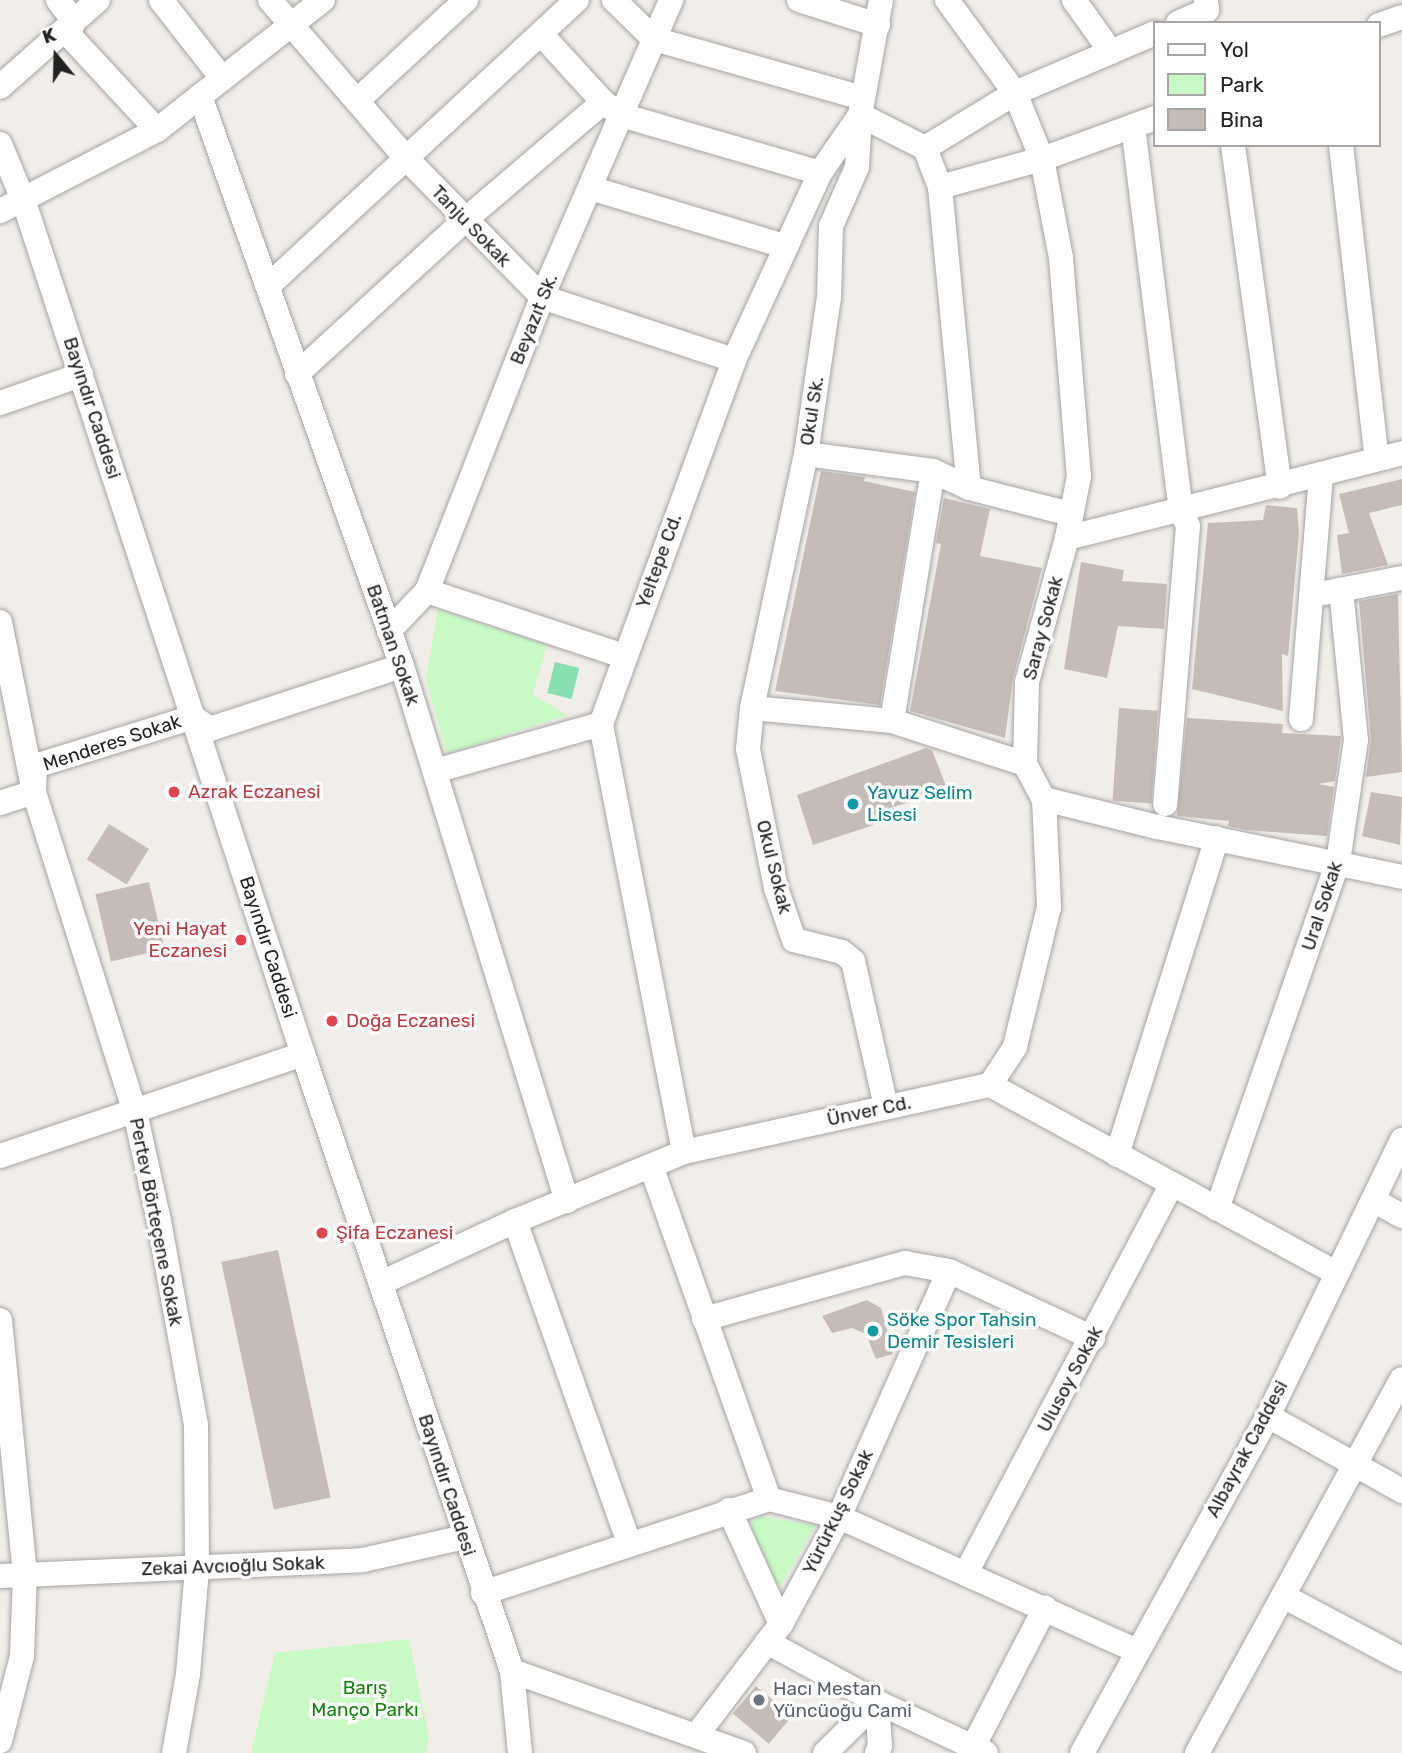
<!DOCTYPE html>
<meta charset="utf-8">
<style>
body{margin:0}
#map{position:relative;width:1402px;height:1753px;overflow:hidden;background:#f1ede8;font-family:Rubik,sans-serif}
div>[style]{position:absolute}
.park>*{inset:0;background:#c9fac6}
.pitch>*{inset:0;background:#86e0b1;transform-origin:0 0}
.building>*{inset:0;background:#c6bcb7;transform-origin:0 0}
.roads{filter:drop-shadow(0 0 2px #a5a5a5) drop-shadow(0 0 2px #a5a5a5)}
.minor>*{height:24px;margin:-12px;padding:0 12px;transform-origin:12px;border-radius:12px;background:#fff}
.dots>*{width:19px;height:19px;translate:-50% -50%;box-sizing:border-box;border:4px solid #fff;border-radius:50%}
span{translate:-50% -50%;white-space:nowrap;text-align:center;line-height:1.15;-webkit-text-stroke:7px #fff;paint-order:stroke}
.street-label{font-size:19px;color:#212121}
.health-label{font-size:19px;color:#be3a42}
.left{translate:0 -50%;text-align:left}
.right{translate:-100% -50%;text-align:right}
.culture-label{font-size:19px;color:#0d838f}
.park-label{font-size:19px;color:#12820c}
.worship-label{font-size:19px;color:#5b616d}
.legend{position:absolute;left:1153px;top:21px;width:228px;height:126px;box-sizing:border-box;background:#fff;border:2px solid #a6a6a6;margin:0;padding:9px 12px;list-style:none;font-size:21px;color:#212121}
.legend li{display:flex;align-items:center;gap:14px;height:35px}
.legend b{width:35px;border:2px solid #a6a6a6}
.north{position:absolute;left:21px;top:21px;width:70px;height:70px;-webkit-text-stroke:5px #fff;paint-order:stroke;rotate:341deg;font-size:19px;font-weight:700;line-height:28px;text-align:center;color:#212121}
.north::after{content:'';display:block;margin:auto;width:24px;height:32px;background:#212121;clip-path:polygon(50% 0,100% 100%,50% 72%,0 100%)}
</style>
<div id="map">
<div class="park">
<i style="clip-path:polygon(438px 609px,547px 645px,533px 695px,568px 715px,447px 754px,426px 679px)"></i>
<i style="clip-path:polygon(758px 1516px,816px 1525px,779px 1589px,750px 1526px)"></i>
<i style="clip-path:polygon(409px 1639px,429px 1737px,426px 1753px,251px 1753px,275px 1653px)"></i>
</div>
<div class="pitch">
<i style="left:555px;top:662px;width:25px;height:32px;rotate:14deg"></i>
</div>
<div class="building">
<i style="clip-path:polygon(821px 471px,865px 477px,864px 481px,915px 492px,880px 705px,775px 691px)"></i>
<i style="clip-path:polygon(1402px 479px,1402px 505px,1369px 513px,1388px 565px,1342px 574px,1337px 535px,1349px 533px,1339px 494px)"></i>
<i style="clip-path:polygon(944px 498px,990px 509px,980px 556px,1042px 568px,1013px 678px,1005px 738px,910px 711px,941px 544px,936px 543px)"></i>
<i style="clip-path:polygon(1266px 505px,1297px 508px,1299px 533px,1288px 656px,1282px 654px,1283px 711px,1192px 689px,1208px 523px,1263px 520px)"></i>
<i style="clip-path:polygon(1081px 562px,1124px 570px,1122px 581px,1167px 584px,1164px 629px,1118px 626px,1107px 678px,1064px 669px)"></i>
<i style="clip-path:polygon(1398px 594px,1402px 772px,1366px 777px,1371px 739px,1359px 601px)"></i>
<i style="left:1119px;top:708px;width:39px;height:93px;rotate:4deg"></i>
<i style="clip-path:polygon(1187px 718px,1283px 724px,1282px 733px,1341px 736px,1335px 781px,1318px 784px,1334px 787px,1327px 836px,1247px 830px,1228px 826px,1229px 821px,1177px 816px)"></i>
<i style="clip-path:polygon(926px 748px,932px 750px,948px 791px,876px 812px,880px 823px,813px 845px,797px 795px)"></i>
<i style="clip-path:polygon(1371px 792px,1402px 797px,1400px 845px,1362px 836px)"></i>
<i style="left:109px;top:824px;width:47px;height:42px;rotate:32deg"></i>
<i style="left:149px;top:882px;width:69px;height:55px;rotate:77deg"></i>
<i style="left:278px;top:1250px;width:253px;height:58px;rotate:78deg"></i>
<i style="clip-path:polygon(867px 1300px,881px 1308px,893px 1354px,876px 1359px,866px 1334px,852px 1328px,832px 1333px,822px 1316px)"></i>
<i style="left:756px;top:1686px;width:47px;height:36px;rotate:40deg"></i>
</div>
<div class="roads">
<div class="minor">
<i style="left:58px;top:0;width:26px;rotate:53deg"></i>
<i style="left:74px;top:21px;width:15px;rotate:110deg"></i>
<i style="left:69px;top:35px;width:129px;rotate:47.2deg"></i>
<i style="left:161px;top:0;width:99px;rotate:52deg"></i>
<i style="left:270px;top:0;width:208px;rotate:49.3deg"></i>
<i style="left:406px;top:158px;width:194px;rotate:45.6deg"></i>
<i style="left:542px;top:297px;width:202px;rotate:18.2deg"></i>
<i style="left:614px;top:0;width:56px;rotate:44.3deg"></i>
<i style="left:654px;top:39px;width:217px;rotate:15.8deg"></i>
<i style="left:799px;top:0;width:83px;rotate:17.6deg"></i>
<i style="left:881px;top:0;width:117px;rotate:100.3deg"></i>
<i style="left:860px;top:115px;width:52px;rotate:93.3deg"></i>
<i style="left:857px;top:167px;width:64px;rotate:113.8deg"></i>
<i style="left:831px;top:226px;width:71px;rotate:91.6deg"></i>
<i style="left:829px;top:297px;width:159px;rotate:98.3deg"></i>
<i style="left:806px;top:454px;width:260px;rotate:102deg"></i>
<i style="left:752px;top:708px;width:41px;rotate:95.6deg"></i>
<i style="left:748px;top:749px;width:142px;rotate:78.6deg"></i>
<i style="left:776px;top:888px;width:55px;rotate:70.9deg"></i>
<i style="left:794px;top:940px;width:49px;rotate:14deg"></i>
<i style="left:842px;top:952px;width:14px;rotate:39deg"></i>
<i style="left:853px;top:961px;width:149px;rotate:77.2deg"></i>
<i style="left:947px;top:0;width:115px;rotate:53.8deg"></i>
<i style="left:1015px;top:93px;width:71px;rotate:67.8deg"></i>
<i style="left:1042px;top:159px;width:101px;rotate:79.1deg"></i>
<i style="left:1061px;top:258px;width:219px;rotate:85.3deg"></i>
<i style="left:1079px;top:476px;width:63px;rotate:101deg"></i>
<i style="left:1067px;top:538px;width:149px;rotate:105.5deg"></i>
<i style="left:1027px;top:682px;width:82px;rotate:91.4deg"></i>
<i style="left:1025px;top:764px;width:40px;rotate:62deg"></i>
<i style="left:1044px;top:799px;width:108px;rotate:87.3deg"></i>
<i style="left:1049px;top:907px;width:144px;rotate:103.7deg"></i>
<i style="left:1015px;top:1047px;width:45px;rotate:123.3deg"></i>
<i style="left:1074px;top:0;width:64px;rotate:54.6deg"></i>
<i style="left:1178px;top:23px;width:32px;rotate:-24deg"></i>
<i style="left:1207px;top:10px;width:10px;rotate:-96deg"></i>
<i style="left:1379px;top:25px;width:24px;rotate:-19deg"></i>
<i style="left:541px;top:34px;width:92px;rotate:47.6deg"></i>
<i style="left:603px;top:102px;width:22px;rotate:36deg"></i>
<i style="left:621px;top:115px;width:207px;rotate:16.2deg"></i>
<i style="left:0;top:87px;width:131px;rotate:-41.6deg"></i>
<i style="left:200px;top:96px;width:605px;rotate:70.49deg"></i>
<i style="left:402px;top:666px;width:560px;rotate:72.86deg"></i>
<i style="left:359px;top:99px;width:146px;rotate:-42.8deg"></i>
<i style="left:860px;top:115px;width:73px;rotate:26.9deg"></i>
<i style="left:925px;top:148px;width:42px;rotate:69deg"></i>
<i style="left:940px;top:187px;width:106px;rotate:-15.4deg"></i>
<i style="left:1042px;top:159px;width:120px;rotate:-19.9deg"></i>
<i style="left:1133px;top:126px;width:386px;rotate:82.9deg"></i>
<i style="left:1181px;top:509px;width:18px;rotate:68deg"></i>
<i style="left:1188px;top:526px;width:279px;rotate:94.7deg"></i>
<i style="left:0;top:144px;width:63px;rotate:67.5deg"></i>
<i style="left:24px;top:202px;width:897px;rotate:71.87deg"></i>
<i style="left:303px;top:1054px;width:651px;rotate:71.29deg"></i>
<i style="left:512px;top:1671px;width:82px;rotate:84.4deg"></i>
<i style="left:1233px;top:145px;width:345px;rotate:82.2deg"></i>
<i style="left:1341px;top:145px;width:316px;rotate:83.5deg"></i>
<i style="left:925px;top:148px;width:105px;rotate:-31.4deg"></i>
<i style="left:1015px;top:93px;width:152px;rotate:-23.2deg"></i>
<i style="left:940px;top:187px;width:302px;rotate:84.5deg"></i>
<i style="left:590px;top:188px;width:202px;rotate:16.6deg"></i>
<i style="left:0;top:211px;width:177px;rotate:-27.3deg"></i>
<i style="left:157px;top:130px;width:211px;rotate:-38.1deg"></i>
<i style="left:268px;top:286px;width:421px;rotate:-42.8deg"></i>
<i style="left:297px;top:374px;width:228px;rotate:-42.5deg"></i>
<i style="left:465px;top:220px;width:182px;rotate:-40.5deg"></i>
<i style="left:0;top:403px;width:86px;rotate:-19.1deg"></i>
<i style="left:806px;top:454px;width:128px;rotate:7.6deg"></i>
<i style="left:933px;top:471px;width:40px;rotate:25deg"></i>
<i style="left:969px;top:488px;width:104px;rotate:14.4deg"></i>
<i style="left:1067px;top:538px;width:346px;rotate:-14.2deg"></i>
<i style="left:427px;top:591px;width:207px;rotate:18.3deg"></i>
<i style="left:1324px;top:593px;width:79px;rotate:-10.9deg"></i>
<i style="left:0;top:622px;width:173px;rotate:78.7deg"></i>
<i style="left:34px;top:792px;width:336px;rotate:72.5deg"></i>
<i style="left:135px;top:1112px;width:112px;rotate:77.6deg"></i>
<i style="left:159px;top:1221px;width:207px;rotate:79.7deg"></i>
<i style="left:196px;top:1425px;width:144px;rotate:89.6deg"></i>
<i style="left:197px;top:1569px;width:105px;rotate:94.9deg"></i>
<i style="left:188px;top:1674px;width:80px;rotate:100deg"></i>
<i style="left:389px;top:631px;width:55px;rotate:-46.5deg"></i>
<i style="left:427px;top:591px;width:316px;rotate:-68.6deg"></i>
<i style="left:542px;top:297px;width:324px;rotate:-66.5deg"></i>
<i style="left:752px;top:708px;width:141px;rotate:5.3deg"></i>
<i style="left:892px;top:721px;width:140px;rotate:17.9deg"></i>
<i style="left:1301px;top:719px;width:244px;rotate:-85.3deg"></i>
<i style="left:892px;top:721px;width:253px;rotate:-80.7deg"></i>
<i style="left:435px;top:771px;width:173px;rotate:-15.8deg"></i>
<i style="left:1044px;top:799px;width:116px;rotate:13.9deg"></i>
<i style="left:1157px;top:827px;width:250px;rotate:11.5deg"></i>
<i style="left:0;top:803px;width:36px;rotate:-18deg"></i>
<i style="left:34px;top:792px;width:26px;rotate:-88deg"></i>
<i style="left:35px;top:766px;width:165px;rotate:-17.2deg"></i>
<i style="left:193px;top:717px;width:21px;rotate:35deg"></i>
<i style="left:210px;top:729px;width:202px;rotate:-18.2deg"></i>
<i style="left:684px;top:1152px;width:436px;rotate:-101deg"></i>
<i style="left:601px;top:724px;width:388px;rotate:-69.9deg"></i>
<i style="left:734px;top:360px;width:206px;rotate:-65.3deg"></i>
<i style="left:820px;top:173px;width:70px;rotate:-55.4deg"></i>
<i style="left:1117px;top:1155px;width:332px;rotate:-72.5deg"></i>
<i style="left:0;top:1156px;width:320px;rotate:-18.6deg"></i>
<i style="left:651px;top:1166px;width:353px;rotate:70.5deg"></i>
<i style="left:1373px;top:1200px;width:33px;rotate:29deg"></i>
<i style="left:1217px;top:1209px;width:367px;rotate:-70.8deg"></i>
<i style="left:1338px;top:862px;width:123px;rotate:-81.6deg"></i>
<i style="left:1356px;top:740px;width:151px;rotate:-95.7deg"></i>
<i style="left:515px;top:1221px;width:342px;rotate:70.5deg"></i>
<i style="left:383px;top:1282px;width:145px;rotate:-24.8deg"></i>
<i style="left:515px;top:1221px;width:183px;rotate:-22.2deg"></i>
<i style="left:684px;top:1152px;width:313px;rotate:-12.4deg"></i>
<i style="left:990px;top:1085px;width:394px;rotate:28.5deg"></i>
<i style="left:704px;top:1319px;width:209px;rotate:-15.6deg"></i>
<i style="left:905px;top:1263px;width:45px;rotate:10.3deg"></i>
<i style="left:949px;top:1271px;width:159px;rotate:25deg"></i>
<i style="left:0;top:1320px;width:254px;rotate:84.4deg"></i>
<i style="left:25px;top:1573px;width:83px;rotate:92.1deg"></i>
<i style="left:22px;top:1656px;width:88px;rotate:104.5deg"></i>
<i style="left:1268px;top:1416px;width:154px;rotate:29.2deg"></i>
<i style="left:729px;top:1510px;width:125px;rotate:65.5deg"></i>
<i style="left:967px;top:1571px;width:437px;rotate:-62.1deg"></i>
<i style="left:0;top:1576px;width:363px;rotate:-2.5deg"></i>
<i style="left:363px;top:1560px;width:104px;rotate:-12.8deg"></i>
<i style="left:483px;top:1593px;width:301px;rotate:-18.2deg"></i>
<i style="left:769px;top:1499px;width:72px;rotate:14.4deg"></i>
<i style="left:839px;top:1517px;width:327px;rotate:24.2deg"></i>
<i style="left:1283px;top:1596px;width:135px;rotate:27.9deg"></i>
<i style="left:767px;top:1642px;width:125px;rotate:28.6deg"></i>
<i style="left:877px;top:1702px;width:120px;rotate:25.1deg"></i>
<i style="left:512px;top:1671px;width:246px;rotate:19.5deg"></i>
<i style="left:696px;top:1736px;width:141px;rotate:-52.8deg"></i>
<i style="left:781px;top:1624px;width:122px;rotate:-61.5deg"></i>
<i style="left:839px;top:1517px;width:269px;rotate:-65.9deg"></i>
<i style="left:973px;top:1747px;width:157px;rotate:-62.6deg"></i>
<i style="left:825px;top:1753px;width:73px;rotate:-44.4deg"></i>
<i style="left:877px;top:1753px;width:8px;rotate:-67deg"></i>
<i style="left:880px;top:1746px;width:44px;rotate:-93.9deg"></i>
<i style="left:1082px;top:1753px;width:385px;rotate:-61.1deg"></i>
<i style="left:1268px;top:1416px;width:307px;rotate:-64.1deg"></i>
<i style="left:1197px;top:1753px;width:426px;rotate:-61.3deg"></i>
</div>
</div>
<div class="dots">
<i style="left:174px;top:792px;background:#e0444e"></i>
<i style="left:853px;top:804px;background:#0f9aa8"></i>
<i style="left:241px;top:940px;background:#e0444e"></i>
<i style="left:332px;top:1021px;background:#e0444e"></i>
<i style="left:322px;top:1233px;background:#e0444e"></i>
<i style="left:873px;top:1331px;background:#0f9aa8"></i>
<i style="left:759px;top:1700px;background:#6b7280"></i>
</div>
<div class="street-label">
<span style="left:471px;top:226px;rotate:46deg">Tanju Sokak</span>
<span style="left:534px;top:319px;rotate:-68deg">Beyazıt Sk.</span>
<span style="left:92px;top:408px;rotate:72deg">Bayındır Caddesi</span>
<span style="left:812px;top:411px;rotate:-81deg">Okul Sk.</span>
<span style="left:659px;top:561px;rotate:-70deg">Yeltepe Cd.</span>
<span style="left:1043px;top:628px;rotate:-75deg">Saray Sokak</span>
<span style="left:393px;top:645px;rotate:71deg">Batman Sokak</span>
<span style="left:112px;top:743px;rotate:-18deg">Menderes Sokak</span>
<span style="left:774px;top:867px;rotate:76deg">Okul Sokak</span>
<span style="left:1322px;top:906px;rotate:-72deg">Ural Sokak</span>
<span style="left:268px;top:947px;rotate:72deg">Bayındır Caddesi</span>
<span style="left:869px;top:1111px;rotate:-12deg">Ünver Cd.</span>
<span style="left:156px;top:1222px;rotate:79deg">Pertev Börteçene Sokak</span>
<span style="left:1070px;top:1379px;rotate:-62deg">Ulusoy Sokak</span>
<span style="left:1247px;top:1449px;rotate:-62deg">Albayrak Caddesi</span>
<span style="left:447px;top:1485px;rotate:72deg">Bayındır Caddesi</span>
<span style="left:838px;top:1512px;rotate:-64deg">Yürürkuş Sokak</span>
<span style="left:233px;top:1566px;rotate:-2deg">Zekai Avcıoğlu Sokak</span>
</div>
<div class="health-label">
<span class="left" style="left:188px;top:792px">Azrak Eczanesi</span>
<span class="right" style="left:227px;top:940px">Yeni Hayat<br>Eczanesi</span>
<span class="left" style="left:346px;top:1021px">Doğa Eczanesi</span>
<span class="left" style="left:336px;top:1233px">Şifa Eczanesi</span>
</div>
<div class="culture-label">
<span class="left" style="left:867px;top:804px">Yavuz Selim<br>Lisesi</span>
<span class="left" style="left:887px;top:1331px">Söke Spor Tahsin<br>Demir Tesisleri</span>
</div>
<div class="park-label">
<span style="left:365px;top:1699px">Barış<br>Manço Parkı</span>
</div>
<div class="worship-label">
<span class="left" style="left:773px;top:1700px">Hacı Mestan<br>Yüncüoğu Cami</span>
</div>
<ul class="legend">
<li><b style="height:9px;background:#fff"></b>Yol</li>
<li><b style="height:19px;background:#c9fac6"></b>Park</li>
<li><b style="height:19px;background:#c6bcb7"></b>Bina</li>
</ul>
<div class="north">K</div>
</div>
